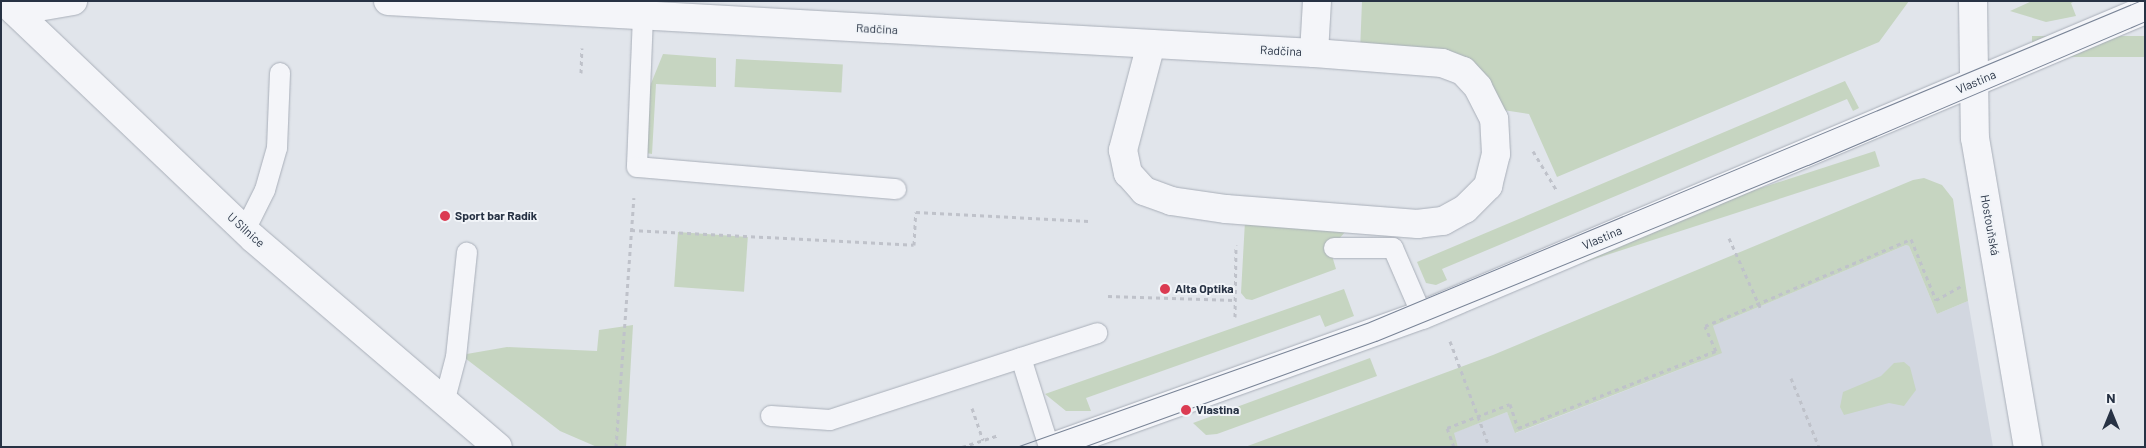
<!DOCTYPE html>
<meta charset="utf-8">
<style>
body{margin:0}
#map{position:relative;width:2146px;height:448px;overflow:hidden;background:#e1e5eb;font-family:Barlow,sans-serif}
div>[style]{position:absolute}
.built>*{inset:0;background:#d2d7e0}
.green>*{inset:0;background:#c6d5c1;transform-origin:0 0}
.path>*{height:3px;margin-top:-1.5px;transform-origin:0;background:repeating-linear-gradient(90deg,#bfc2ca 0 4px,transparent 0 8px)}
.roads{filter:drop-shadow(0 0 1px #a9afb9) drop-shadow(0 0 1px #a9afb9)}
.service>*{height:20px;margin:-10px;padding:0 10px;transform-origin:10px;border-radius:10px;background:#f4f5f9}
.minor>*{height:28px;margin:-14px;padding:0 14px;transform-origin:14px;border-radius:14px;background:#f4f5f9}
.tertiary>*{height:28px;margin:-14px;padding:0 14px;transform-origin:14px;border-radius:14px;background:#f4f5f9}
.tram>*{height:1px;margin:-0.5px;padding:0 0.5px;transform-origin:0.5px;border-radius:0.5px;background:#788396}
.dots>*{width:14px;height:14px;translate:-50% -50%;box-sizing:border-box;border:2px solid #f1f4f8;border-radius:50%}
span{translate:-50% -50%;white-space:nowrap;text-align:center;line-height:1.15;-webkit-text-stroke:4px #f1f4f8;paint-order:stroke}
.street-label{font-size:12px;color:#273244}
.poi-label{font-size:12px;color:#273244;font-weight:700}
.left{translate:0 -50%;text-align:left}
.frame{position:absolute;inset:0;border:2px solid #273244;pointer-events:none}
.north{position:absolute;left:2086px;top:388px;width:50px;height:50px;-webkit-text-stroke:4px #f1f4f8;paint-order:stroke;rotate:0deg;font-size:14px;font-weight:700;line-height:20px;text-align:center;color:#273244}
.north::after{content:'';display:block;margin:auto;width:18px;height:22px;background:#273244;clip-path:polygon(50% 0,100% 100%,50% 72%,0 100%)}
</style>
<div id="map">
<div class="built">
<i style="clip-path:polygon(1906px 245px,1909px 246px,1937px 314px,1968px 301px,1993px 447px,1458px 447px,1453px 433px,1507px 412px,1516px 433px,1699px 362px,1713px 326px)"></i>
</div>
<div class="green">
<i style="clip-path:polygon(1362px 1px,1909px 1px,1879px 42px,1557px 177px,1529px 114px,1503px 110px,1474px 66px,1360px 52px)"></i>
<i style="clip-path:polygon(2032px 1px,2075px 1px,2071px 3px,2076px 16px,2046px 22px,2010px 11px)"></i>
<i style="left:2145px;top:36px;width:21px;height:113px;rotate:90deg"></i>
<i style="clip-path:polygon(663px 54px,716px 58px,716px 87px,656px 84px,652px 154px,646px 153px,650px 86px)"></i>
<i style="left:736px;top:59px;width:107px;height:28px;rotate:3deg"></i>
<i style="clip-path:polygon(1845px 81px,1859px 108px,1853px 111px,1847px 99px,1442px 269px,1447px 280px,1436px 285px,1426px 283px,1417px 262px)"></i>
<i style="left:1875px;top:151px;width:16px;height:456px;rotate:72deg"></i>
<i style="clip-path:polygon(1924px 178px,1942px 185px,1953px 199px,1968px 301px,1937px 314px,1909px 246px,1906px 245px,1713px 326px,1722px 353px,1515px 433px,1507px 412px,1454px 433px,1458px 447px,1245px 447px,1493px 355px,1913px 180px)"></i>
<i style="clip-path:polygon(1245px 221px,1346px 231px,1330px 249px,1336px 269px,1252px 300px,1246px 299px,1241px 293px)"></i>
<i style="left:678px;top:232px;width:70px;height:55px;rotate:4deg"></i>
<i style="clip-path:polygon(1344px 289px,1354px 316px,1325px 327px,1320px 315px,1086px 398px,1091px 411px,1066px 411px,1045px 394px)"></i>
<i style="clip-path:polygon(633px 325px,626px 447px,597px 447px,560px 431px,461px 355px,507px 347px,597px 351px,599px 330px)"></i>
<i style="clip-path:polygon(1370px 358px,1377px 376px,1217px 434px,1206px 435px,1193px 423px)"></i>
<i style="clip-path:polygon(1904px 362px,1910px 367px,1916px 390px,1904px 406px,1889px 403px,1844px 415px,1840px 407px,1843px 392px,1881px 376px,1894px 363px)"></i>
</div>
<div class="path">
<i style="left:581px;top:73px;width:25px;rotate:-88deg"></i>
<i style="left:1533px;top:151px;width:47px;rotate:59deg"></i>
<i style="left:631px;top:230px;width:283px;rotate:3deg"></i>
<i style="left:914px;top:245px;width:33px;rotate:-87deg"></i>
<i style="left:916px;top:212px;width:173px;rotate:3deg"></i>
<i style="left:1729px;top:238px;width:76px;rotate:65.8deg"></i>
<i style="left:1108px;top:296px;width:127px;rotate:1.8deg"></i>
<i style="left:1235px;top:317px;width:72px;rotate:-89.2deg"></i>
<i style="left:1450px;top:341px;width:109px;rotate:69.6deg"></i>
<i style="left:1791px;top:378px;width:74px;rotate:67.9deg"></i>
<i style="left:972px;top:408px;width:34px;rotate:71deg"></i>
<i style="left:616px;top:447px;width:250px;rotate:-85.9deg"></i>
<i style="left:962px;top:447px;width:38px;rotate:-18deg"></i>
<i style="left:1454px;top:447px;width:20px;rotate:-110deg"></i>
<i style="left:1447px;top:428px;width:67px;rotate:-20.9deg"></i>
<i style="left:1510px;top:404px;width:25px;rotate:72deg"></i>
<i style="left:1518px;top:428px;width:212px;rotate:-21.3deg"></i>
<i style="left:1716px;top:351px;width:27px;rotate:-114deg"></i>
<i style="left:1705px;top:326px;width:224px;rotate:-22.9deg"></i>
<i style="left:1911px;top:239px;width:66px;rotate:67.7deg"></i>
<i style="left:1936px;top:300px;width:31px;rotate:-29deg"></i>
</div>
<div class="roads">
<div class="service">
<i style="left:643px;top:16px;width:151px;rotate:92.3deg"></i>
<i style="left:637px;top:167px;width:260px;rotate:4.9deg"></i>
<i style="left:245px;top:230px;width:45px;rotate:-63.4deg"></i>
<i style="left:265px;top:190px;width:44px;rotate:-74.1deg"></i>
<i style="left:277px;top:148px;width:75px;rotate:-87.7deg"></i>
<i style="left:1334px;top:248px;width:59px"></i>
<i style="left:1393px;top:248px;width:73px;rotate:66.6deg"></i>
<i style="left:1021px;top:358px;width:93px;rotate:72.5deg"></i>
<i style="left:445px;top:399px;width:43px;rotate:-75.3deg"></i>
<i style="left:456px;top:357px;width:105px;rotate:-84deg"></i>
<i style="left:771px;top:416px;width:59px;rotate:3.9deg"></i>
<i style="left:830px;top:420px;width:281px;rotate:-18deg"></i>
</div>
<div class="minor">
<i style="left:4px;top:1px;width:344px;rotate:43.6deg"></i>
<i style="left:253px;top:238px;width:322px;rotate:40.5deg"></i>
<i style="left:388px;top:1px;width:927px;rotate:3.21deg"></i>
<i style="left:1314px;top:53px;width:52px;rotate:-86.7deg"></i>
<i style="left:1973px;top:1px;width:137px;rotate:89.2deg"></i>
<i style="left:1975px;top:138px;width:314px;rotate:80.3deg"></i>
<i style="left:15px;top:11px;width:59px;rotate:-9.8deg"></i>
<i style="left:1151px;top:44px;width:110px;rotate:104.8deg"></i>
<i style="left:1123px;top:150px;width:24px;rotate:78deg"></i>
<i style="left:1128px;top:173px;width:24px;rotate:48deg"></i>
<i style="left:1144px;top:191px;width:29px;rotate:20deg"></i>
<i style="left:1171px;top:201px;width:56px;rotate:8.3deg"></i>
<i style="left:1226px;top:209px;width:192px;rotate:4.5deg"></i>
<i style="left:1417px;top:224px;width:26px;rotate:-7deg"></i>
<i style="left:1443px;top:221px;width:25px;rotate:-29deg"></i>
<i style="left:1465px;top:209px;width:33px;rotate:-45deg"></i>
<i style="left:1488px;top:186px;width:33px;rotate:-76deg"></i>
<i style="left:1496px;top:154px;width:35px;rotate:-93deg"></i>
<i style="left:1494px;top:119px;width:36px;rotate:-117deg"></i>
<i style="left:1478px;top:87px;width:22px;rotate:-133deg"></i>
<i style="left:1463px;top:71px;width:22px;rotate:-159deg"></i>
<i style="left:1442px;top:63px;width:128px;rotate:-175.5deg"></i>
</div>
<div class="tertiary">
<i style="left:1053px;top:447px;width:392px;rotate:-19.7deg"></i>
<i style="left:1422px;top:315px;width:785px;rotate:-22.87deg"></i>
</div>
</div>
<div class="tram">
<i style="left:1016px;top:447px;width:374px;rotate:-19.5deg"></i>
<i style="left:1369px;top:322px;width:834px;rotate:-22.63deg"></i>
<i style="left:1083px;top:447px;width:312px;rotate:-19.9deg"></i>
<i style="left:1376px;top:341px;width:466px;rotate:-22.2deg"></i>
<i style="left:1808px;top:165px;width:366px;rotate:-23.1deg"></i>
</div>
<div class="dots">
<i style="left:445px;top:216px;background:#db3b52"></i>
<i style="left:1165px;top:289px;background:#db3b52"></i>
<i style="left:1186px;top:410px;background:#db3b52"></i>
</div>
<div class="street-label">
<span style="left:877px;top:29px;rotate:3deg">Radčina</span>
<span style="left:1281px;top:51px;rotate:3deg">Radčina</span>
<span style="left:1976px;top:82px;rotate:-23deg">Vlastina</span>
<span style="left:1990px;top:225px;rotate:80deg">Hostouňská</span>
<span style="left:246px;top:230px;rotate:42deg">U Silnice</span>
<span style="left:1602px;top:238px;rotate:-23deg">Vlastina</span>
</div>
<div class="poi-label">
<span class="left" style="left:455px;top:216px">Sport bar Radík</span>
<span class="left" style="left:1175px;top:289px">Alta Optika</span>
<span class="left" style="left:1196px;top:410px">Vlastina</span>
</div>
<div class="frame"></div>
<div class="north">N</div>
</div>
